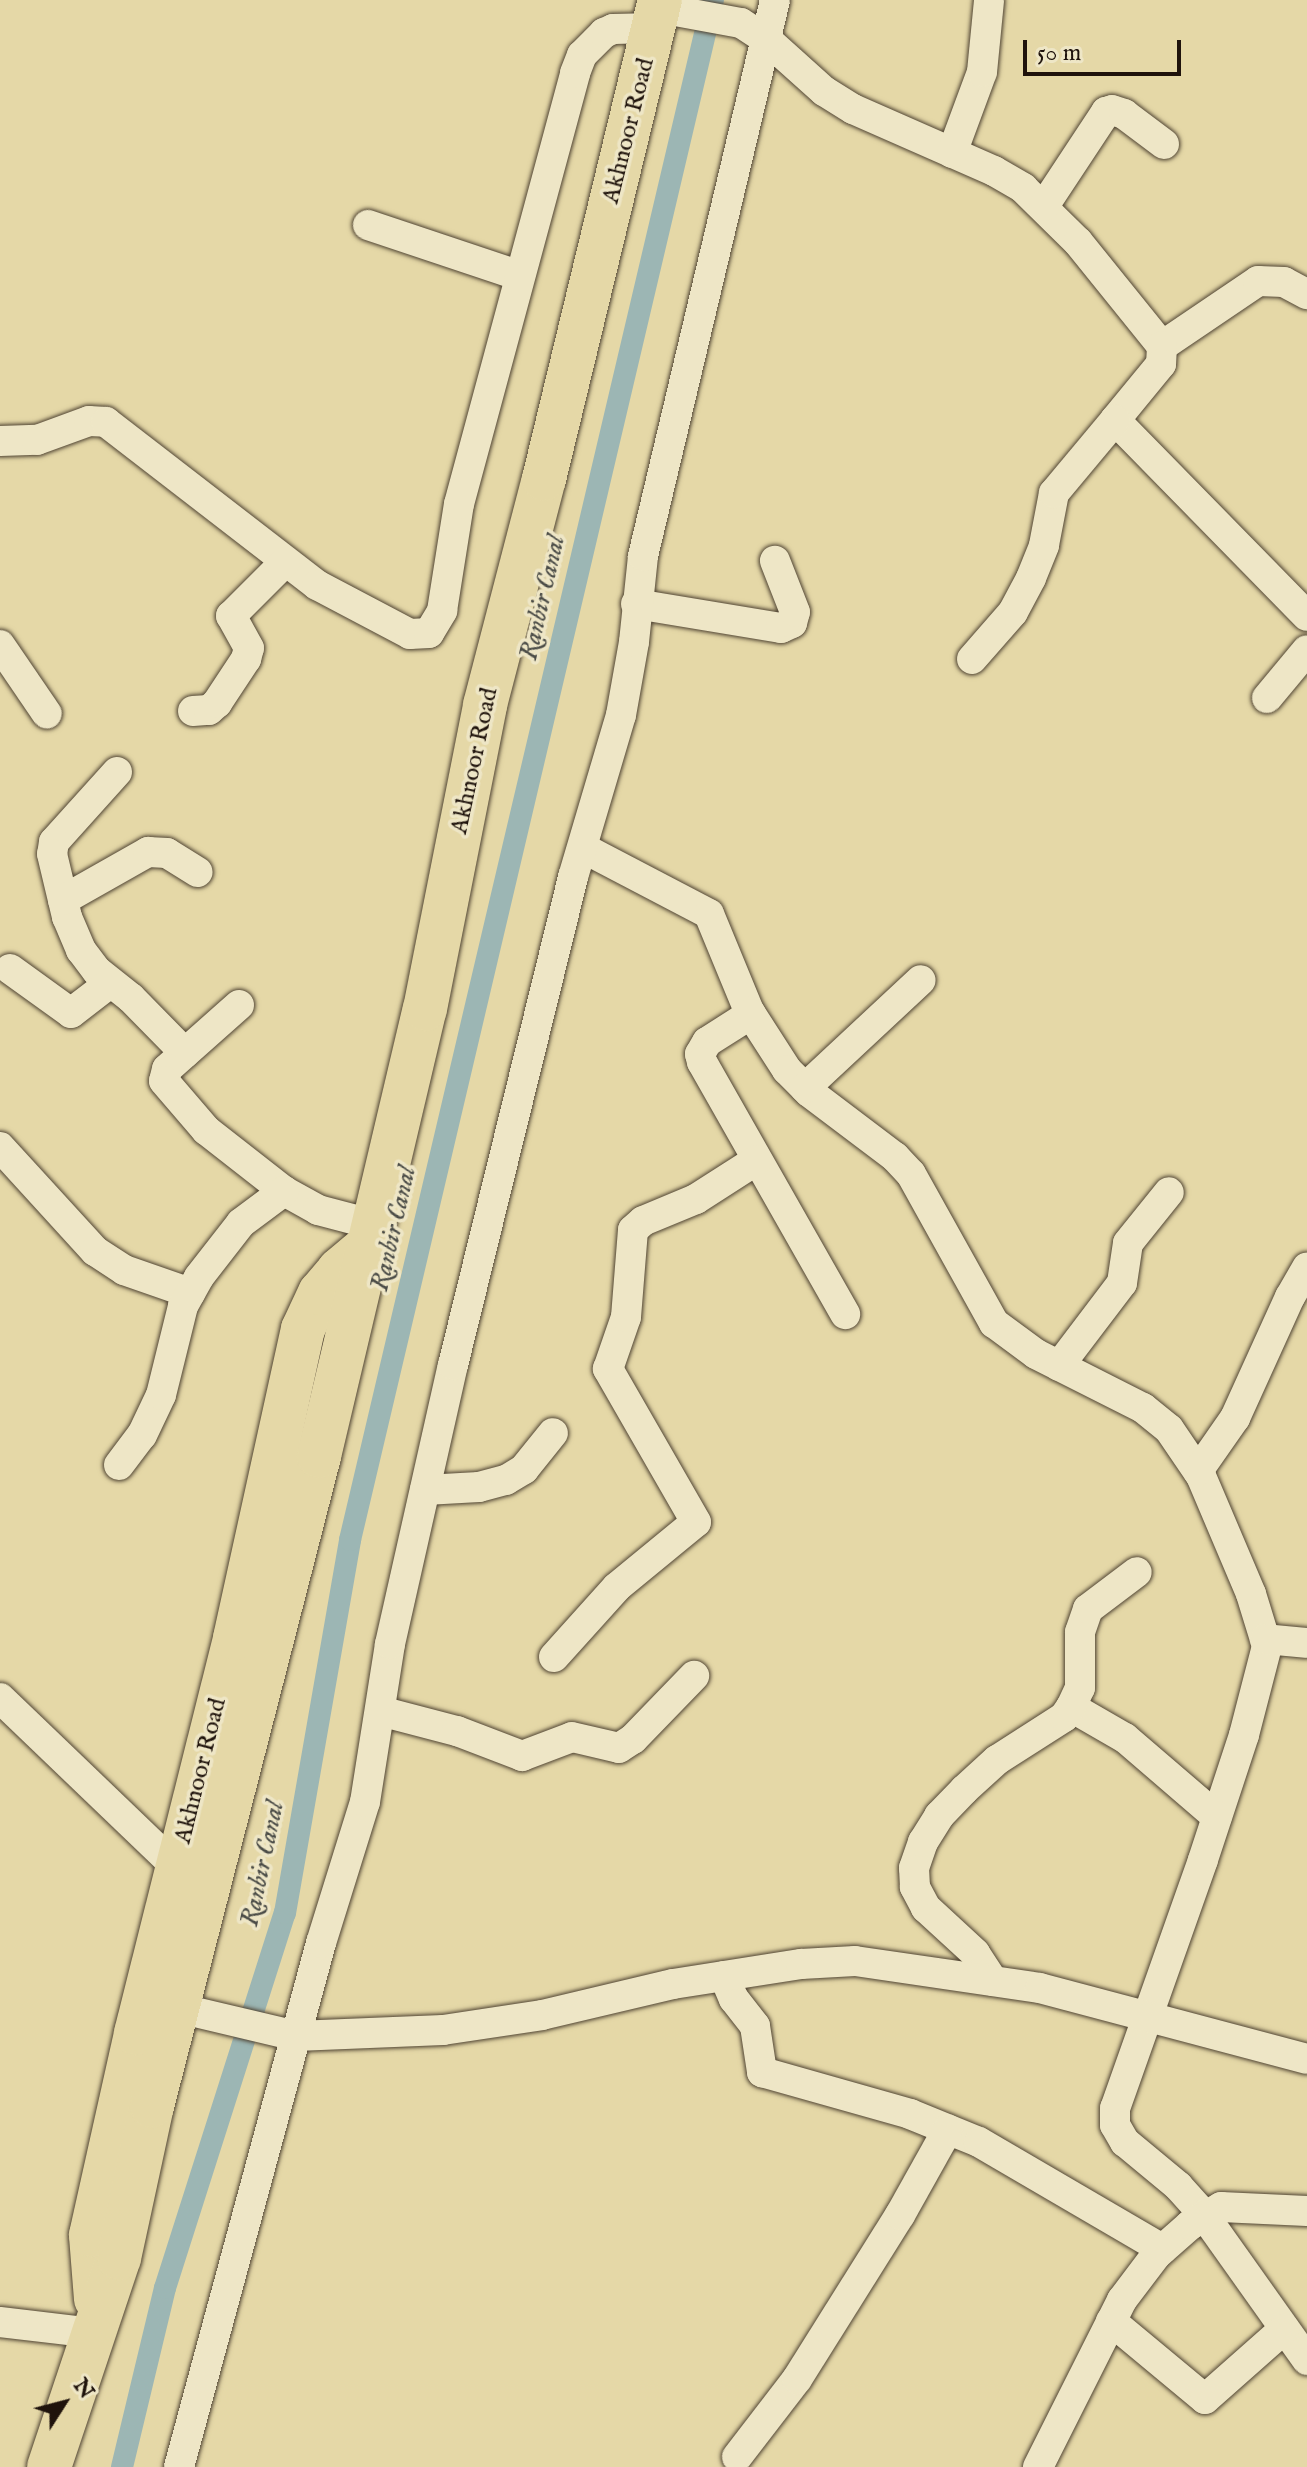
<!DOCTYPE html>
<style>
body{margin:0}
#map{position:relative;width:1307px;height:2467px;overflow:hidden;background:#e5d8a7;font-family:"IM FELL English",serif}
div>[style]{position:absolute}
.canal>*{height:22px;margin:-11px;padding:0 11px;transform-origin:11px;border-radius:11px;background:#9cb6b4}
.roads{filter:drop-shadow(0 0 2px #504433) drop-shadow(0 0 2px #504433)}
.minor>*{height:30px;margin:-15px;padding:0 15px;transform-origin:15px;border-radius:15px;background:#eee6c6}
.highway>*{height:44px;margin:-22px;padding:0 22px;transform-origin:22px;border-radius:22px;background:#e5d8a7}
span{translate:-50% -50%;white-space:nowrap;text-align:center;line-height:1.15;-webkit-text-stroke:7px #eee6c6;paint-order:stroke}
.street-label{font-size:24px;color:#1f130c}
.water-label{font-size:26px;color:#4b4c47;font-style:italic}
.north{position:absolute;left:24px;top:2363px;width:80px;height:80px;-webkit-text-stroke:6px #eee6c6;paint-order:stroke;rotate:54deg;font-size:22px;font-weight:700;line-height:32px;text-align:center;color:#1f130c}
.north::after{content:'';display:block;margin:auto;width:28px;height:36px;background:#1f130c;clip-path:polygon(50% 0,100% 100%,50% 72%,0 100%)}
.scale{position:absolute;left:1023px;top:40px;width:158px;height:36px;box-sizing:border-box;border:4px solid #1f130c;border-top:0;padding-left:10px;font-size:24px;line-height:28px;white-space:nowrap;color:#1f130c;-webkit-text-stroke:6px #eee6c6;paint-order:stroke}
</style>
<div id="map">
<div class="canal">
<i style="left:122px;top:2467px;width:184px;rotate:-76.5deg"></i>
<i style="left:165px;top:2288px;width:394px;rotate:-72.3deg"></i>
<i style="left:285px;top:1913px;width:379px;rotate:-80.1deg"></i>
<i style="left:350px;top:1540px;width:1582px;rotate:-76.74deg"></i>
</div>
<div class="roads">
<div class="minor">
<i style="left:659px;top:8px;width:83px;rotate:10.4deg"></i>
<i style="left:741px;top:23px;width:30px;rotate:33deg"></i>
<i style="left:766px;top:39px;width:78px;rotate:41.9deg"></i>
<i style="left:824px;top:91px;width:34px;rotate:32deg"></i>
<i style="left:853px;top:109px;width:154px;rotate:23.7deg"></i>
<i style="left:994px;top:171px;width:34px;rotate:30deg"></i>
<i style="left:1023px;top:188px;width:77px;rotate:44.5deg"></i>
<i style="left:1078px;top:242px;width:134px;rotate:51.1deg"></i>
<i style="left:1162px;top:346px;width:116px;rotate:-34.1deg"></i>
<i style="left:1258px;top:281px;width:26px;rotate:2deg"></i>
<i style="left:1284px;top:282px;width:26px;rotate:28deg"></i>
<i style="left:952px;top:153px;width:86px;rotate:-69.7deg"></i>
<i style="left:982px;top:72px;width:72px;rotate:-84.4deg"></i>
<i style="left:1044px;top:206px;width:113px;rotate:-56.6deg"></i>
<i style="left:1106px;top:112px;width:6px;rotate:-18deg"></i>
<i style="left:1112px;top:110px;width:13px;rotate:18deg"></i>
<i style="left:1124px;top:114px;width:50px;rotate:36.9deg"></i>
<i style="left:368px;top:225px;width:160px;rotate:18.5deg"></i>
<i style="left:1162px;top:346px;width:18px;rotate:93deg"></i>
<i style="left:1161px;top:364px;width:72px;rotate:129.4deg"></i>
<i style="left:1115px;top:420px;width:274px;rotate:45.6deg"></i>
<i style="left:0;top:441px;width:37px;rotate:-2deg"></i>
<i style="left:37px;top:440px;width:55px;rotate:-20.1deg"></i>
<i style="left:89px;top:421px;width:17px;rotate:3deg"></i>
<i style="left:106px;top:422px;width:267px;rotate:37.7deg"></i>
<i style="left:317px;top:585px;width:105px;rotate:27.8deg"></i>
<i style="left:410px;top:634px;width:19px;rotate:-3deg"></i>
<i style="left:429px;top:633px;width:26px;rotate:-59deg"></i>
<i style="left:442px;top:611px;width:108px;rotate:-81deg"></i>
<i style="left:459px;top:504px;width:446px;rotate:-74.9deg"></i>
<i style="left:575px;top:73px;width:19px;rotate:-69deg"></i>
<i style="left:582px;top:55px;width:31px;rotate:-45deg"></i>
<i style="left:604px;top:33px;width:10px;rotate:-24deg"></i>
<i style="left:613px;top:29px;width:41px;rotate:-1.4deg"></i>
<i style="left:636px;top:604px;width:147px;rotate:9.4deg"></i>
<i style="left:781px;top:628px;width:12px;rotate:-24deg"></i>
<i style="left:792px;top:623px;width:11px;rotate:-75deg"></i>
<i style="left:795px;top:612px;width:55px;rotate:-111.4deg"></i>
<i style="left:0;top:645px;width:83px;rotate:55.7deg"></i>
<i style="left:972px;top:659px;width:62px;rotate:-48.9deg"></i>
<i style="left:1013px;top:612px;width:38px;rotate:-62deg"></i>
<i style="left:1031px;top:578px;width:35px;rotate:-68deg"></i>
<i style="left:1044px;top:545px;width:53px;rotate:-79.1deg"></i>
<i style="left:1054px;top:493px;width:95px;rotate:-50.1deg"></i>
<i style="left:1267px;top:698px;width:62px;rotate:-50.2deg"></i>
<i style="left:193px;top:711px;width:16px;rotate:-4deg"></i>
<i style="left:209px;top:710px;width:11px;rotate:-41deg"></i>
<i style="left:217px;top:703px;width:53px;rotate:-56.6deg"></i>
<i style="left:246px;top:659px;width:11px;rotate:-75deg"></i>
<i style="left:249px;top:648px;width:37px;rotate:-119deg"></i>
<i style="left:231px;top:616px;width:76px;rotate:-45deg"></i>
<i style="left:117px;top:772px;width:94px;rotate:132deg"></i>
<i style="left:54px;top:842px;width:12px;rotate:99deg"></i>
<i style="left:52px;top:854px;width:65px;rotate:76.6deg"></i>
<i style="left:67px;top:917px;width:36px;rotate:67deg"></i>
<i style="left:81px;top:950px;width:26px;rotate:53deg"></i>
<i style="left:97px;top:971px;width:43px;rotate:38.5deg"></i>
<i style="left:131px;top:998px;width:77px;rotate:45.5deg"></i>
<i style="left:583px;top:848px;width:142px;rotate:27.6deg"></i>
<i style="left:709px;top:914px;width:105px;rotate:67.6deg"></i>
<i style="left:749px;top:1011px;width:70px;rotate:57.2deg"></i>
<i style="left:787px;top:1070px;width:31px;rotate:45deg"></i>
<i style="left:809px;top:1092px;width:108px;rotate:37.1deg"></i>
<i style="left:895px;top:1157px;width:23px;rotate:47deg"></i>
<i style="left:911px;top:1174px;width:171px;rotate:60.9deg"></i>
<i style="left:994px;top:1323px;width:52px;rotate:36.4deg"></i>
<i style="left:1036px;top:1354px;width:120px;rotate:26.8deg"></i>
<i style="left:1143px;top:1408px;width:33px;rotate:39deg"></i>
<i style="left:1169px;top:1429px;width:57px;rotate:55.8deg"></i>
<i style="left:1201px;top:1476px;width:128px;rotate:67deg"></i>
<i style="left:1251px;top:1594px;width:54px;rotate:72.9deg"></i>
<i style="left:1267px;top:1646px;width:92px;rotate:104.5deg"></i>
<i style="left:1244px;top:1735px;width:132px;rotate:108.2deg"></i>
<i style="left:1203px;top:1860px;width:263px;rotate:109.5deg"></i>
<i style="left:1115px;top:2108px;width:17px;rotate:90deg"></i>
<i style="left:1115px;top:2125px;width:20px;rotate:60deg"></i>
<i style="left:1125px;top:2142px;width:69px;rotate:39.7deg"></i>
<i style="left:1178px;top:2186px;width:39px;rotate:48deg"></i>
<i style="left:1204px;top:2215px;width:178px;rotate:54.6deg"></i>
<i style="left:63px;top:900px;width:98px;rotate:-29.5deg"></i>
<i style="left:148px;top:852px;width:19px;rotate:3deg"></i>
<i style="left:167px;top:853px;width:36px;rotate:32deg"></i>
<i style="left:10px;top:969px;width:75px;rotate:35.8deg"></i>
<i style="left:71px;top:1013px;width:49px;rotate:-37.6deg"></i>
<i style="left:239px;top:1005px;width:96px;rotate:138.4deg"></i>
<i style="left:167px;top:1069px;width:12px;rotate:104deg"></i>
<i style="left:164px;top:1081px;width:65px;rotate:49.4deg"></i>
<i style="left:206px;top:1130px;width:99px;rotate:38deg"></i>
<i style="left:284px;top:1191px;width:39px;rotate:29deg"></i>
<i style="left:318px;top:1210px;width:59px;rotate:14.7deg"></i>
<i style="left:751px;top:1014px;width:52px;rotate:147.5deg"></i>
<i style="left:707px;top:1042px;width:14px;rotate:120deg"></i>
<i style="left:700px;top:1054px;width:8px;rotate:76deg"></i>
<i style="left:702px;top:1062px;width:290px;rotate:60.4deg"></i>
<i style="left:805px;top:1088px;width:158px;rotate:-43deg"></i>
<i style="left:0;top:1147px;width:141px;rotate:47.6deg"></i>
<i style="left:95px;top:1251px;width:35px;rotate:33deg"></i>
<i style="left:124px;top:1270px;width:70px;rotate:19.2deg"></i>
<i style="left:1059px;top:1366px;width:104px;rotate:-52.8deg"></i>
<i style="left:1122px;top:1283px;width:40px;rotate:-81.5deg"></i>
<i style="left:1128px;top:1243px;width:65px;rotate:-51.2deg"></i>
<i style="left:119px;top:1465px;width:38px;rotate:-53deg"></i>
<i style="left:142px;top:1435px;width:44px;rotate:-64.6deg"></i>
<i style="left:161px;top:1395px;width:92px;rotate:-76.1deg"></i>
<i style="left:183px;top:1306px;width:33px;rotate:-61deg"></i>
<i style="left:199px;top:1277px;width:68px;rotate:-52.1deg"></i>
<i style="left:241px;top:1223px;width:54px;rotate:-36.7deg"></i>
<i style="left:1198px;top:1471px;width:65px;rotate:-55.1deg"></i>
<i style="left:1235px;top:1418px;width:133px;rotate:-65.6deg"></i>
<i style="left:1290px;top:1297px;width:34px;rotate:-60deg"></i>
<i style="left:425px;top:1490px;width:54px;rotate:-3.2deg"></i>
<i style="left:479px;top:1487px;width:28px;rotate:-15deg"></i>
<i style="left:506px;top:1480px;width:21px;rotate:-31deg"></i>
<i style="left:524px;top:1469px;width:46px;rotate:-51.1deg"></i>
<i style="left:1265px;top:1639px;width:42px;rotate:5.4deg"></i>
<i style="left:554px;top:1657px;width:94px;rotate:-48deg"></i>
<i style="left:617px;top:1587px;width:102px;rotate:-39.4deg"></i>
<i style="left:696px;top:1522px;width:177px;rotate:-119.9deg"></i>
<i style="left:608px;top:1369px;width:55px;rotate:-70.9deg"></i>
<i style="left:626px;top:1317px;width:87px;rotate:-85.4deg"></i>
<i style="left:633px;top:1230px;width:13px;rotate:-42deg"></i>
<i style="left:643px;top:1221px;width:57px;rotate:-22.5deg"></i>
<i style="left:696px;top:1199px;width:72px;rotate:-32.6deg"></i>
<i style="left:0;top:1698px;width:245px;rotate:43.8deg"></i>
<i style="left:1071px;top:1707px;width:62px;rotate:29.9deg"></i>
<i style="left:1125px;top:1738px;width:121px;rotate:40.7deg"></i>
<i style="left:380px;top:1711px;width:80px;rotate:14.6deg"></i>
<i style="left:457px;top:1731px;width:70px;rotate:21deg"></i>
<i style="left:522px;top:1756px;width:53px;rotate:-20.8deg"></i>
<i style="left:572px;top:1737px;width:48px;rotate:13.2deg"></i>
<i style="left:619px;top:1748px;width:17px;rotate:-33deg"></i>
<i style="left:633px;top:1739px;width:88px;rotate:-45.9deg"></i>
<i style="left:724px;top:1976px;width:25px;rotate:67deg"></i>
<i style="left:734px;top:1999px;width:34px;rotate:52deg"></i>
<i style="left:755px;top:2026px;width:47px;rotate:81.3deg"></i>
<i style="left:762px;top:2072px;width:154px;rotate:15.8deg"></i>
<i style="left:910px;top:2114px;width:74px;rotate:22.1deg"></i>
<i style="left:979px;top:2142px;width:212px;rotate:30.3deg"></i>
<i style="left:993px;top:1981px;width:33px;rotate:-123deg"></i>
<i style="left:975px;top:1953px;width:67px;rotate:-137.4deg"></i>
<i style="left:926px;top:1908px;width:24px;rotate:-118deg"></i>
<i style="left:915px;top:1887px;width:19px;rotate:-93deg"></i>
<i style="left:914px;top:1868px;width:28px;rotate:-71deg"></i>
<i style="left:923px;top:1842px;width:31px;rotate:-58deg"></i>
<i style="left:939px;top:1816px;width:36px;rotate:-46deg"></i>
<i style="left:964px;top:1790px;width:45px;rotate:-42.3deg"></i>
<i style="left:997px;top:1760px;width:80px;rotate:-32.7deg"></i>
<i style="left:1064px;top:1717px;width:12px;rotate:-55deg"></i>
<i style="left:1071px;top:1707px;width:21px;rotate:-65deg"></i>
<i style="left:1080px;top:1688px;width:56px;rotate:-90deg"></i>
<i style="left:1080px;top:1632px;width:24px;rotate:-71deg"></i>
<i style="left:1088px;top:1609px;width:61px;rotate:-37.1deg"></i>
<i style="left:178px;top:2008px;width:121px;rotate:13.3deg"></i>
<i style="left:296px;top:2036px;width:147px;rotate:-2.3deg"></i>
<i style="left:443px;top:2030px;width:100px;rotate:-8.6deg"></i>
<i style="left:542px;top:2015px;width:135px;rotate:-13.3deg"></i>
<i style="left:673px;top:1984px;width:130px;rotate:-8.9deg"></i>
<i style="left:801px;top:1964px;width:54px;rotate:-3.2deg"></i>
<i style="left:855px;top:1961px;width:187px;rotate:8.3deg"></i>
<i style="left:1040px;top:1988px;width:276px;rotate:14.9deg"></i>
<i style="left:1111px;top:2321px;width:122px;rotate:39.7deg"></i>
<i style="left:1205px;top:2399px;width:106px;rotate:-41.5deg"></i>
<i style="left:0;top:2322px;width:95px;rotate:6.7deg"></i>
<i style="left:737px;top:2457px;width:98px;rotate:-52.4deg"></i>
<i style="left:797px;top:2379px;width:194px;rotate:-57.9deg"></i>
<i style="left:900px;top:2215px;width:98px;rotate:-60.8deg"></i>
<i style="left:179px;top:2467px;width:543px;rotate:-74.84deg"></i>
<i style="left:321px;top:1943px;width:148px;rotate:-72.7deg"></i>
<i style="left:365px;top:1802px;width:160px;rotate:-81deg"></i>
<i style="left:390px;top:1644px;width:286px;rotate:-77.3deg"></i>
<i style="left:453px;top:1365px;width:503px;rotate:-76.18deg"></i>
<i style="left:573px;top:877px;width:169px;rotate:-73.5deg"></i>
<i style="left:621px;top:715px;width:74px;rotate:-79.9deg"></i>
<i style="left:634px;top:642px;width:86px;rotate:-84deg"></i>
<i style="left:643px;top:556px;width:571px;rotate:-76.64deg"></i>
<i style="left:1038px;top:2467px;width:187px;rotate:-63.3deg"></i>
<i style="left:1122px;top:2300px;width:56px;rotate:-52.9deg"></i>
<i style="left:1156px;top:2255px;width:45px;rotate:-41.4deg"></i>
<i style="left:1190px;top:2225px;width:36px;rotate:-30deg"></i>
<i style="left:1221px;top:2207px;width:86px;rotate:2.7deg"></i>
</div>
<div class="highway">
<i style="left:96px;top:2299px;width:64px;rotate:-94.5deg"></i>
<i style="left:91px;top:2235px;width:207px;rotate:-77.4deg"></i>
<i style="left:136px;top:2033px;width:407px;rotate:-75.9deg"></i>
<i style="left:235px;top:1638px;width:316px;rotate:-77.6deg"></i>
<i style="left:303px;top:1329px;width:40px;rotate:-65deg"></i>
<i style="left:320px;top:1293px;width:30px;rotate:-50deg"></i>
<i style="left:339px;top:1270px;width:40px;rotate:-40deg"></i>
<i style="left:49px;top:2467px;width:220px;rotate:-71.5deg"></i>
<i style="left:119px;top:2258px;width:156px;rotate:-77.8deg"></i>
<i style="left:152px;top:2106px;width:671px;rotate:-75.59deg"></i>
<i style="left:319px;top:1456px;width:459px;rotate:-76.7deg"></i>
<i style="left:425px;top:1009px;width:310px;rotate:-78.8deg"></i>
<i style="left:485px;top:705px;width:234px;rotate:-75.4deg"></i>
<i style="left:544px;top:479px;width:493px;rotate:-76.4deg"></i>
</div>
</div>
<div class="street-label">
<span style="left:629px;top:131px;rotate:-76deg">Akhnoor Road</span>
<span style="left:475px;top:761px;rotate:-78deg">Akhnoor Road</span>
<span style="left:201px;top:1771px;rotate:-76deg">Akhnoor Road</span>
</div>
<div class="water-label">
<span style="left:543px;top:598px;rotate:-77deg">Ranbir Canal</span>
<span style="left:394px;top:1229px;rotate:-77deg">Ranbir Canal</span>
<span style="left:263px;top:1864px;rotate:-78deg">Ranbir Canal</span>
</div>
<div class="north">N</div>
<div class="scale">50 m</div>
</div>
